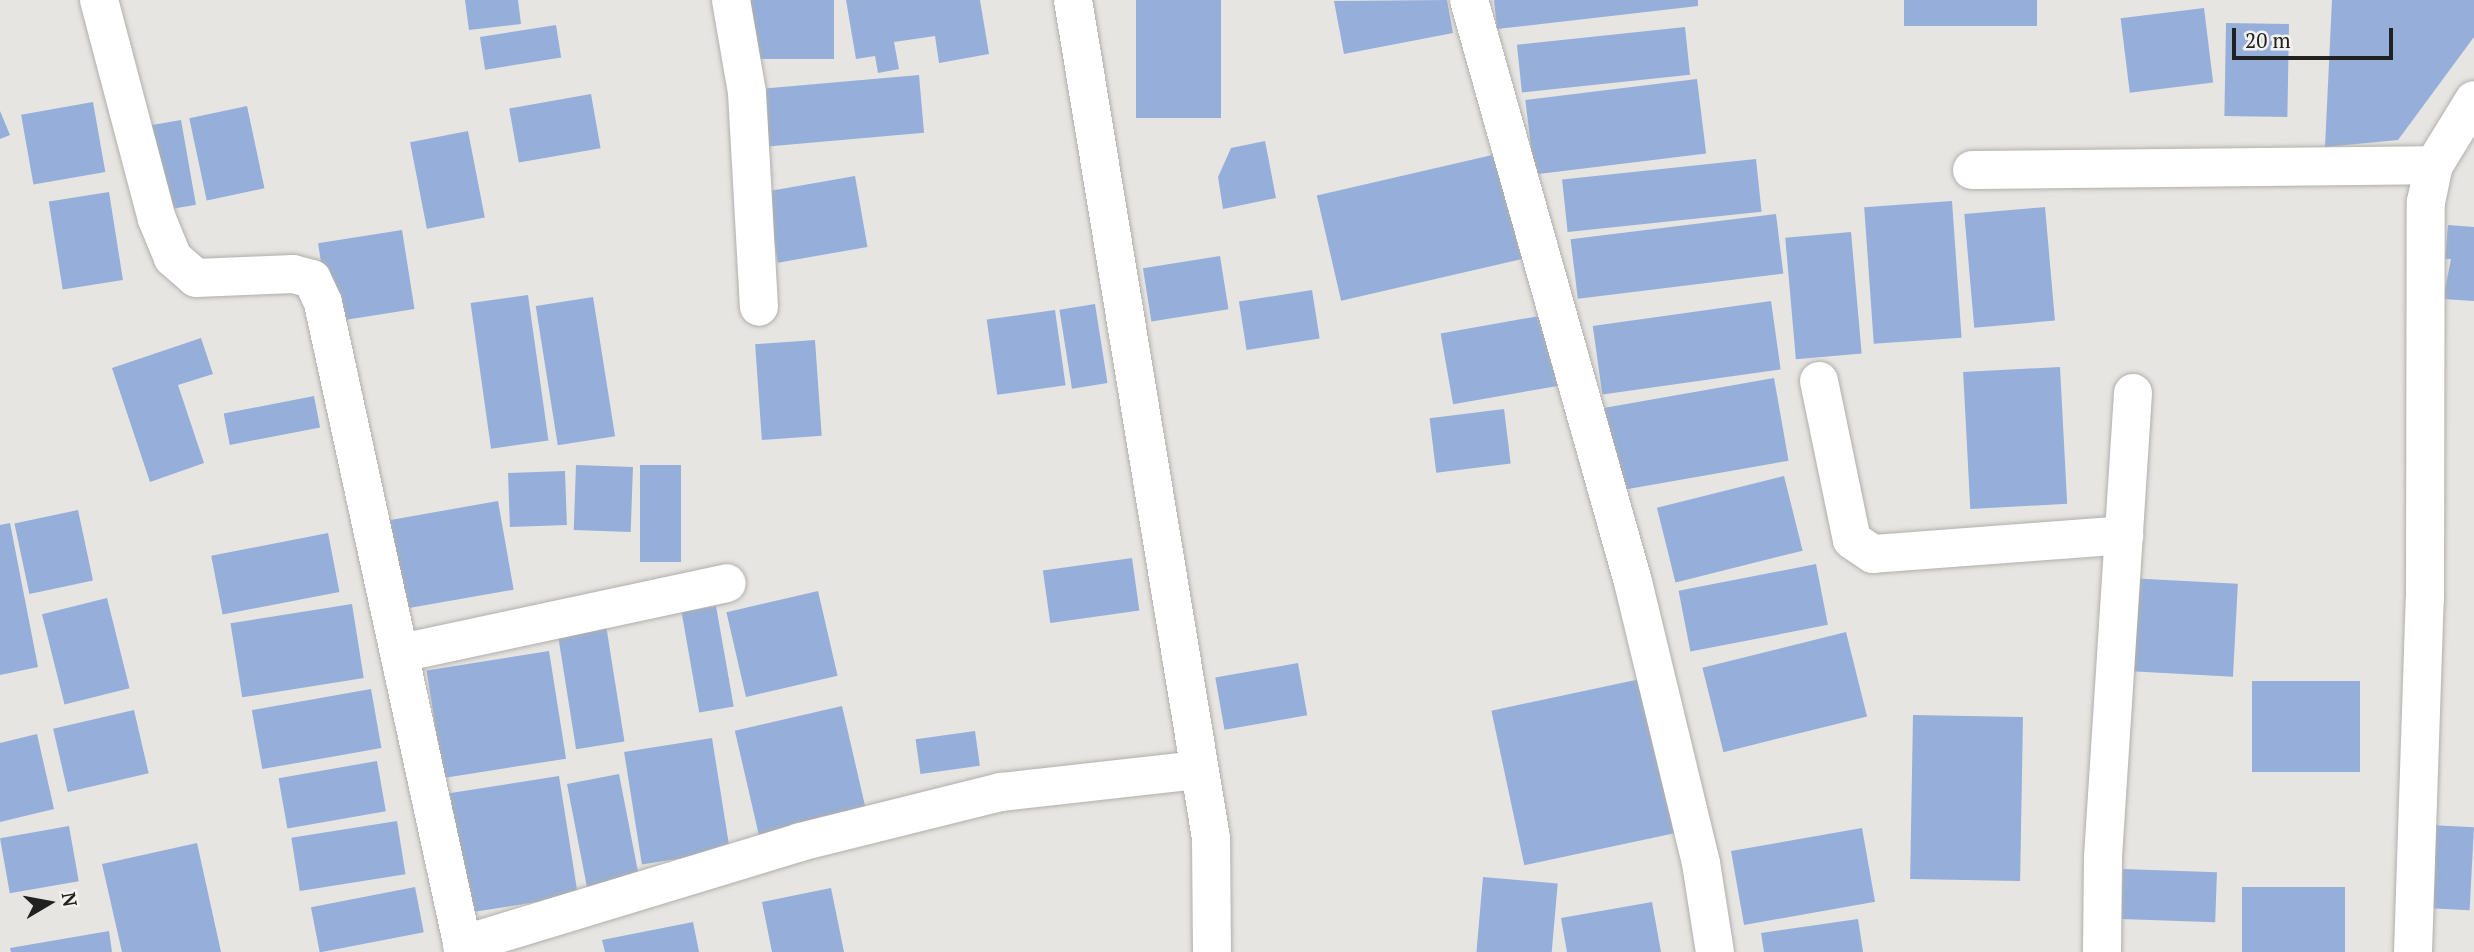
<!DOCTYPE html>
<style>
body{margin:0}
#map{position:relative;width:2474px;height:952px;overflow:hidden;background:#e6e5e2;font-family:"PT Serif",serif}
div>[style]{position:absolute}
.building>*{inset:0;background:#95afda;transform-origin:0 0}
.roads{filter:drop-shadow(0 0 2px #b1afac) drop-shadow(0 0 2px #b1afac)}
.minor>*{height:38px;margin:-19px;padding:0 19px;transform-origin:19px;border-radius:19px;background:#fff}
span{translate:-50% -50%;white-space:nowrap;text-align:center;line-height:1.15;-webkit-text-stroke:5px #f4f2ef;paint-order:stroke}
.north{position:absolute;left:14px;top:868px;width:70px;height:70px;-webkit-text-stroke:5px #f4f2ef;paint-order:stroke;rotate:80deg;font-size:19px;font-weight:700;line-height:28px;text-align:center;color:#21211f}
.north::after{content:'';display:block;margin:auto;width:24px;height:32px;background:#21211f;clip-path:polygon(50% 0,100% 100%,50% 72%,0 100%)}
.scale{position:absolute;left:2232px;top:28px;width:161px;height:32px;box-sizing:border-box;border:4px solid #21211f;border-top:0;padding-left:9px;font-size:21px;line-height:24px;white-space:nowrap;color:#21211f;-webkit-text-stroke:5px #f4f2ef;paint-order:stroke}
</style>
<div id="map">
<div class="building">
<i style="clip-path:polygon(465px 0,518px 0,521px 24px,469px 30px)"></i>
<i style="left:751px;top:0;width:83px;height:59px"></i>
<i style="clip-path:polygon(846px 0,980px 0,989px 54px,939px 63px,935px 36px,894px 42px,899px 69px,878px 73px,875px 56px,856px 59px)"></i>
<i style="left:1136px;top:0;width:85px;height:118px"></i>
<i style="clip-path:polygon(1447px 0,1453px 33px,1344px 54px,1334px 1px)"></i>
<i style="clip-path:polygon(1494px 0,1698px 0,1698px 6px,1497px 29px)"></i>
<i style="left:1904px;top:0;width:133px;height:26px"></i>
<i style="clip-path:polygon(2332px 0,2474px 0,2474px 37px,2398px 140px,2325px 147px)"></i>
<i style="left:2204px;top:8px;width:75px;height:84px;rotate:83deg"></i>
<i style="left:2226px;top:23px;width:63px;height:93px;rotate:1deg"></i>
<i style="left:556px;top:25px;width:33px;height:77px;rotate:81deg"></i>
<i style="left:1685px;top:27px;width:48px;height:169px;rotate:84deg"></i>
<i style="left:919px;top:75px;width:58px;height:167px;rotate:85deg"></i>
<i style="left:1697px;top:79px;width:75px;height:173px;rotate:83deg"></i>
<i style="left:591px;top:94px;width:55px;height:83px;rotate:80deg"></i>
<i style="left:93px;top:102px;width:71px;height:73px;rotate:80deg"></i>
<i style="left:247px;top:106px;width:84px;height:59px;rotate:78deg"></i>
<i style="clip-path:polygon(0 111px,10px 135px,0 139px)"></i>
<i style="left:181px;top:120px;width:86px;height:41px;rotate:80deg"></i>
<i style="left:468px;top:131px;width:88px;height:59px;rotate:79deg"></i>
<i style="clip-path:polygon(1265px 141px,1276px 198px,1223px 209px,1218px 177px,1231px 148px)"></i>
<i style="left:1501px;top:153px;width:108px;height:189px;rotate:77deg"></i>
<i style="left:1756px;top:159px;width:53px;height:195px;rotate:84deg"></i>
<i style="left:855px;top:176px;width:72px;height:91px;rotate:80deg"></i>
<i style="left:109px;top:192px;width:89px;height:61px;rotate:81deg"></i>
<i style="left:1952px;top:201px;width:137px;height:88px;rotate:86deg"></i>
<i style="left:2045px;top:207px;width:114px;height:81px;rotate:85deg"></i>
<i style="left:1776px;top:214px;width:60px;height:207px;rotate:83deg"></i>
<i style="clip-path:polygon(2448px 225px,2474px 227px,2474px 301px,2443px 299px,2451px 259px,2445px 259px)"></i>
<i style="left:402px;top:230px;width:80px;height:85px;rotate:81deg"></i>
<i style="left:1851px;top:232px;width:122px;height:66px;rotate:85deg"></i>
<i style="left:1220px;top:256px;width:54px;height:78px;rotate:81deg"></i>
<i style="left:1312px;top:290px;width:49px;height:74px;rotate:81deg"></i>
<i style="left:528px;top:295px;width:147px;height:58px;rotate:82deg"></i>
<i style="left:593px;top:297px;width:141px;height:58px;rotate:81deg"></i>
<i style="left:1771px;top:301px;width:69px;height:180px;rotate:82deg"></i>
<i style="left:1095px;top:304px;width:80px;height:36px;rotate:81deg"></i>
<i style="left:1055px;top:310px;width:76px;height:69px;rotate:82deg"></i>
<i style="left:1545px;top:315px;width:72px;height:106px;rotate:80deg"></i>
<i style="clip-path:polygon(201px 338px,213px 374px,178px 385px,204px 463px,150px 482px,112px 368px)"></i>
<i style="left:815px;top:340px;width:96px;height:60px;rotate:86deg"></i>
<i style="left:2060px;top:367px;width:137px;height:97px;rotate:87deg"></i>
<i style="left:1774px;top:378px;width:84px;height:173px;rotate:80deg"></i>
<i style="left:314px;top:396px;width:32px;height:92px;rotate:79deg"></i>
<i style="left:1504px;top:409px;width:55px;height:75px;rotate:83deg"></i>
<i style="left:576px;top:465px;width:57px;height:65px;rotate:2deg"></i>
<i style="left:640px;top:465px;width:41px;height:97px"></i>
<i style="left:565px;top:471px;width:54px;height:57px;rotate:88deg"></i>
<i style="left:1784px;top:476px;width:77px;height:131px;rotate:76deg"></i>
<i style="left:498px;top:501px;width:90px;height:122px;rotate:80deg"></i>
<i style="left:78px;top:510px;width:72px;height:65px;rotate:78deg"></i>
<i style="clip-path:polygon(10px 523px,38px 667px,0 675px,0 525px)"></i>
<i style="left:328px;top:533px;width:60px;height:119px;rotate:79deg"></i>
<i style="left:1132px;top:558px;width:53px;height:90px;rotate:82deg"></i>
<i style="left:1816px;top:564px;width:62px;height:140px;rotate:79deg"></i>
<i style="left:2127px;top:578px;width:111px;height:93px;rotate:3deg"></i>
<i style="left:818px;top:591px;width:87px;height:94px;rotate:77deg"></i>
<i style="left:107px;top:598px;width:93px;height:67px;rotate:76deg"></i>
<i style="left:352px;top:604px;width:75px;height:123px;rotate:81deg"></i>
<i style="left:716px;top:606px;width:102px;height:35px;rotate:80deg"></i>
<i style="left:606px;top:625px;width:118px;height:49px;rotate:81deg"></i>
<i style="left:1846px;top:632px;width:87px;height:148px;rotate:76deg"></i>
<i style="left:549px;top:651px;width:109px;height:124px;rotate:81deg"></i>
<i style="left:1298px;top:663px;width:53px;height:84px;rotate:80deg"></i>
<i style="left:1645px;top:678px;width:158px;height:157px;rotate:78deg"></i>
<i style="left:2252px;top:681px;width:108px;height:91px"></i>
<i style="left:371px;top:689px;width:60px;height:121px;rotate:80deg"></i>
<i style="left:842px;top:706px;width:119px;height:110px;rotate:77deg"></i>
<i style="left:134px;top:710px;width:65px;height:83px;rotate:77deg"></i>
<i style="left:1913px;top:715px;width:110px;height:164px;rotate:1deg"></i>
<i style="left:975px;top:731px;width:35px;height:60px;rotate:82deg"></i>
<i style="clip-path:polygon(37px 734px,54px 809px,0 822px,0 743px)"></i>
<i style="left:712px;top:738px;width:114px;height:89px;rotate:81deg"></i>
<i style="left:377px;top:761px;width:51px;height:100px;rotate:80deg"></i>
<i style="left:619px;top:774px;width:108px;height:53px;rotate:79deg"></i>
<i style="left:559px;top:776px;width:121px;height:111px;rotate:81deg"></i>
<i style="left:397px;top:821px;width:54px;height:107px;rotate:81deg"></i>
<i style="left:2429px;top:825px;width:45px;height:83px;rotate:3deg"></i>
<i style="left:69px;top:826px;width:56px;height:70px;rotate:80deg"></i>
<i style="left:1862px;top:828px;width:75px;height:133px;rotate:80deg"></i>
<i style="clip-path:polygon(197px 843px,221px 952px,122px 952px,102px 864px)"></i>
<i style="left:2123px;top:869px;width:94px;height:50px;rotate:2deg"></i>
<i style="left:1483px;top:877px;width:75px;height:75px;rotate:5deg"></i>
<i style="left:415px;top:887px;width:46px;height:106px;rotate:79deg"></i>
<i style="left:2242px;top:887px;width:103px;height:65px"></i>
<i style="clip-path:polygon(831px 888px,844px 952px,772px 952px,762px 902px)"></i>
<i style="clip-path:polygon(1652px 902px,1661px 952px,1567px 952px,1561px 918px)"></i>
<i style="clip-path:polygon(1858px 919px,1863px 952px,1764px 952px,1761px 933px)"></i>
<i style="clip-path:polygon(693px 922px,699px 952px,605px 952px,602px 940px)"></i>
<i style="clip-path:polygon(109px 931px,112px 952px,11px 952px,10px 948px)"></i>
</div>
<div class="roads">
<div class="minor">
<i style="left:99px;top:0;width:227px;rotate:75.2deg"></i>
<i style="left:157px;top:219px;width:42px;rotate:67.7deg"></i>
<i style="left:173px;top:258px;width:30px;rotate:41deg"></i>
<i style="left:196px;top:278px;width:97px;rotate:-2.4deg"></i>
<i style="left:293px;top:274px;width:20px;rotate:15deg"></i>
<i style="left:312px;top:279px;width:26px;rotate:65deg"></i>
<i style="left:323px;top:303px;width:664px;rotate:77.74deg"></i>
<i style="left:731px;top:0;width:94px;rotate:80.2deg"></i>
<i style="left:747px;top:93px;width:214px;rotate:86.8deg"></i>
<i style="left:1073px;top:0;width:849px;rotate:80.65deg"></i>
<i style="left:1211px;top:838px;width:114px;rotate:89.5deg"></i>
<i style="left:1469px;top:0;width:605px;rotate:74.26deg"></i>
<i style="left:1633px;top:582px;width:289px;rotate:76.4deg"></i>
<i style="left:1701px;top:863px;width:90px;rotate:81.1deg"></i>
<i style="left:1972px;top:170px;width:462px;rotate:-0.6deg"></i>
<i style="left:1819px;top:381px;width:162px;rotate:78.3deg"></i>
<i style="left:1852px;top:540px;width:25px;rotate:34deg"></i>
<i style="left:1873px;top:554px;width:252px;rotate:-4.3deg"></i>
<i style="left:401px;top:653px;width:333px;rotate:-12.1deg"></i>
<i style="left:462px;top:945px;width:353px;rotate:-16.9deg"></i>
<i style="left:800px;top:842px;width:207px;rotate:-14deg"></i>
<i style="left:1001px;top:792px;width:196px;rotate:-6.4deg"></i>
<i style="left:2102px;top:952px;width:95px;rotate:-89.4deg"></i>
<i style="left:2103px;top:857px;width:465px;rotate:-86.3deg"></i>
<i style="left:2413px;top:952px;width:353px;rotate:-88.1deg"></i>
<i style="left:2425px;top:599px;width:397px;rotate:-89.9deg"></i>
<i style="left:2426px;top:202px;width:38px;rotate:-78deg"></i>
<i style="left:2434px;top:165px;width:76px;rotate:-58.4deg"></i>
</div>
</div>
<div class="north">N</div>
<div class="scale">20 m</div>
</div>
